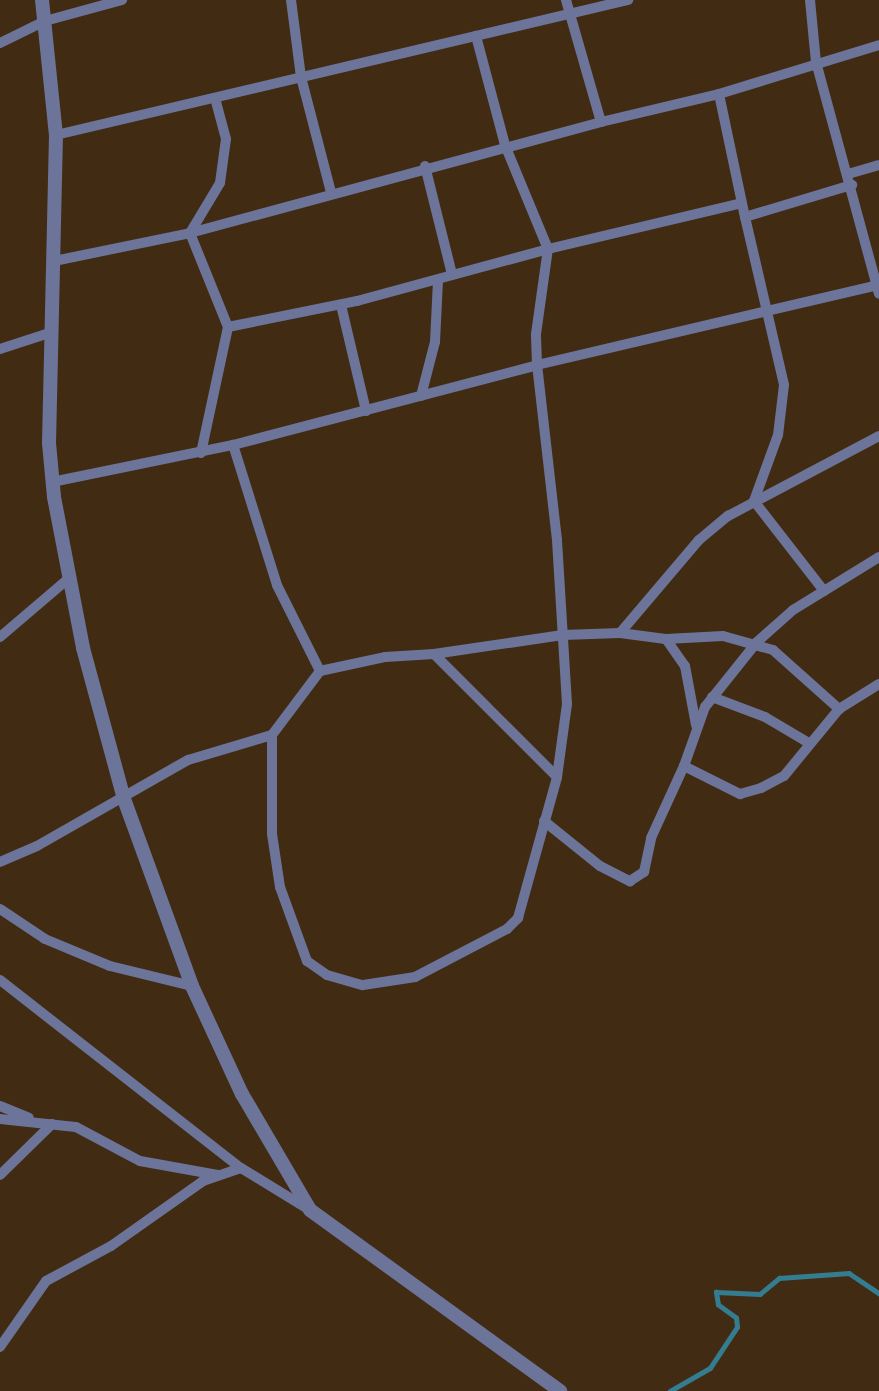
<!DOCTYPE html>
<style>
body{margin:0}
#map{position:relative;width:879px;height:1391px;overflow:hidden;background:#412b13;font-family:Merriweather,serif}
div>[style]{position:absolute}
.stream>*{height:4.5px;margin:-2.25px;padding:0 2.25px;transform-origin:2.25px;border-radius:2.25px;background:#347c90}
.minor>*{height:10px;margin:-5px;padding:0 5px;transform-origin:5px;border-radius:5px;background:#6c7499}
.tertiary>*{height:14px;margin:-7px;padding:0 7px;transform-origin:7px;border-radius:7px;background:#6c7499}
span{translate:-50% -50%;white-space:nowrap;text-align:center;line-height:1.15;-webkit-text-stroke:7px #362109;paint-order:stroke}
</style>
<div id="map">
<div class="stream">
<i style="left:670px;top:1391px;width:46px;rotate:-29.9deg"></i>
<i style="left:710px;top:1368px;width:49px;rotate:-56.6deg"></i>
<i style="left:737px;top:1327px;width:9px;rotate:-96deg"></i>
<i style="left:736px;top:1318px;width:22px;rotate:-144deg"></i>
<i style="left:718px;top:1305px;width:13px;rotate:-99deg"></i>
<i style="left:716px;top:1292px;width:44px;rotate:2.6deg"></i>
<i style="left:760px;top:1294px;width:25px;rotate:-40deg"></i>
<i style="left:779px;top:1278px;width:70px;rotate:-4.1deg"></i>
<i style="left:849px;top:1273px;width:36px;rotate:34deg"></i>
</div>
<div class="minor">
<i style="left:291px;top:0;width:78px;rotate:82.6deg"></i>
<i style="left:301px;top:77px;width:119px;rotate:75.4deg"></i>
<i style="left:566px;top:0;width:127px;rotate:74deg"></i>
<i style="left:601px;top:122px;width:121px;rotate:-13.3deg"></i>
<i style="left:719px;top:94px;width:167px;rotate:-17deg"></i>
<i style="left:810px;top:0;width:62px;rotate:84.5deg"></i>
<i style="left:816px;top:62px;width:240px;rotate:74.8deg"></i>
<i style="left:0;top:43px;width:50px;rotate:-26.1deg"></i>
<i style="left:45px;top:21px;width:80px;rotate:-15.3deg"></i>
<i style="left:719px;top:94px;width:126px;rotate:78.1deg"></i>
<i style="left:745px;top:217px;width:112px;rotate:-16.7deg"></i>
<i style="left:215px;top:98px;width:42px;rotate:75deg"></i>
<i style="left:226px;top:139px;width:44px;rotate:97.8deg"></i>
<i style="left:220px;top:183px;width:58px;rotate:121deg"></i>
<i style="left:190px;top:233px;width:101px;rotate:68deg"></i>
<i style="left:228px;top:327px;width:132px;rotate:-11.4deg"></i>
<i style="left:357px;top:301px;width:198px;rotate:-15.2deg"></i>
<i style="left:548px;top:249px;width:199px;rotate:-13.3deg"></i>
<i style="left:56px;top:135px;width:588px;rotate:-13.28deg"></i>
<i style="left:425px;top:166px;width:111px;rotate:76deg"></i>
<i style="left:848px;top:174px;width:32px;rotate:-16deg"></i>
<i style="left:745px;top:217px;width:172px;rotate:76.9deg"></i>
<i style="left:784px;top:385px;width:50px;rotate:96.8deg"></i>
<i style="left:778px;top:435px;width:70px;rotate:110deg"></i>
<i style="left:754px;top:501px;width:114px;rotate:52.1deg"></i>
<i style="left:54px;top:261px;width:139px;rotate:-11.6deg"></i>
<i style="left:190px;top:233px;width:426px;rotate:-15.1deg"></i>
<i style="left:341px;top:305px;width:109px;rotate:76.7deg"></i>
<i style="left:0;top:349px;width:55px;rotate:-18.1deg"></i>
<i style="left:421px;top:396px;width:56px;rotate:-75.5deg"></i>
<i style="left:435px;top:342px;width:62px;rotate:-87.2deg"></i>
<i style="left:201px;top:453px;width:129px;rotate:-77.9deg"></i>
<i style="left:52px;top:482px;width:185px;rotate:-11.6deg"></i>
<i style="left:233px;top:445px;width:314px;rotate:-14.7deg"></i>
<i style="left:537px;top:365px;width:349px;rotate:-13.2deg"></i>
<i style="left:620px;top:633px;width:122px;rotate:-49.7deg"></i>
<i style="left:699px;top:540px;width:38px;rotate:-40deg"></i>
<i style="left:728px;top:516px;width:171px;rotate:-27.9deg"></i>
<i style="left:0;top:637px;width:89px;rotate:-40.5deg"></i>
<i style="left:666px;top:639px;width:33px;rotate:55deg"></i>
<i style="left:685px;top:666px;width:60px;rotate:79.4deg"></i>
<i style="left:434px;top:654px;width:130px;rotate:-8.4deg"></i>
<i style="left:563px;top:635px;width:57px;rotate:-2deg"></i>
<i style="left:620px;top:633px;width:46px;rotate:7.4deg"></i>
<i style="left:666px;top:639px;width:57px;rotate:-3deg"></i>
<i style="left:723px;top:636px;width:52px;rotate:15.6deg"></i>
<i style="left:773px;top:650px;width:89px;rotate:41.8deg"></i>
<i style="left:320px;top:671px;width:66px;rotate:-12.2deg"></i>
<i style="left:385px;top:657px;width:49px;rotate:-3.5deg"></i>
<i style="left:434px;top:654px;width:174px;rotate:45deg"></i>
<i style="left:712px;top:697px;width:57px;rotate:20.7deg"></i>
<i style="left:765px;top:717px;width:51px;rotate:30.6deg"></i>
<i style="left:272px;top:735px;width:99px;rotate:90deg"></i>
<i style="left:272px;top:834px;width:54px;rotate:81.4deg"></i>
<i style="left:280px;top:887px;width:79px;rotate:70deg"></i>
<i style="left:307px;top:961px;width:24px;rotate:35deg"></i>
<i style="left:327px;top:975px;width:37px;rotate:16deg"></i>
<i style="left:363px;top:985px;width:53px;rotate:-8.7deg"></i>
<i style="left:415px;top:977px;width:104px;rotate:-27.6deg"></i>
<i style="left:507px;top:929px;width:16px;rotate:-45deg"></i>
<i style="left:518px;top:918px;width:146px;rotate:-74.5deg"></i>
<i style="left:557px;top:777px;width:74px;rotate:-82.2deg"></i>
<i style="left:567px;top:704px;width:164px;rotate:-93.5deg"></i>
<i style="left:557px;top:540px;width:176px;rotate:-96.5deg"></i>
<i style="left:537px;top:365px;width:31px;rotate:-92deg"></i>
<i style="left:536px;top:334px;width:86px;rotate:-82deg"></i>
<i style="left:548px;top:249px;width:113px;rotate:-112.5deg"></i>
<i style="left:505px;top:145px;width:113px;rotate:-104.9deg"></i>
<i style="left:684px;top:766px;width:63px;rotate:-70.4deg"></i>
<i style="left:705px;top:707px;width:83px;rotate:-51.3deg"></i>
<i style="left:757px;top:642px;width:48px;rotate:-41.6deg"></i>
<i style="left:793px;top:610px;width:101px;rotate:-31.6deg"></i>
<i style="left:544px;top:821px;width:72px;rotate:38.8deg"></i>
<i style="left:600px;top:866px;width:34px;rotate:27deg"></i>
<i style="left:630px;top:881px;width:17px;rotate:-33deg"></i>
<i style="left:644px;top:872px;width:35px;rotate:-78deg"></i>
<i style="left:651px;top:838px;width:79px;rotate:-65.4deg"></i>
<i style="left:684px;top:766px;width:63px;rotate:26.6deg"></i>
<i style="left:740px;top:794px;width:22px;rotate:-16deg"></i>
<i style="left:761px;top:788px;width:26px;rotate:-28deg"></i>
<i style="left:784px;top:776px;width:87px;rotate:-50.6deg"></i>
<i style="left:839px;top:709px;width:47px;rotate:-32deg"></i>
<i style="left:0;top:862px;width:40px;rotate:-23.4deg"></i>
<i style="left:37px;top:846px;width:174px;rotate:-29.7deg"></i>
<i style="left:188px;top:760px;width:88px;rotate:-16.6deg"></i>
<i style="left:272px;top:735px;width:80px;rotate:-53.1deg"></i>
<i style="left:320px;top:671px;width:96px;rotate:-116.6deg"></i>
<i style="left:277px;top:585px;width:147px;rotate:-107.4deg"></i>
<i style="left:0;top:909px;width:54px;rotate:33.7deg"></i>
<i style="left:45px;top:939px;width:70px;rotate:22.6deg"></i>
<i style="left:110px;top:966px;width:84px;rotate:13.7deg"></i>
<i style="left:0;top:980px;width:306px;rotate:38deg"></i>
<i style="left:241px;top:1168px;width:79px;rotate:31.5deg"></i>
<i style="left:0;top:1106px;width:31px;rotate:22deg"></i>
<i style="left:0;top:1119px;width:76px;rotate:6deg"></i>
<i style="left:76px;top:1127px;width:72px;rotate:28deg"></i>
<i style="left:140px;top:1161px;width:79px;rotate:10.2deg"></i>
<i style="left:0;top:1175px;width:73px;rotate:-44.4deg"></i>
<i style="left:0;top:1347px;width:80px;rotate:-55.1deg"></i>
<i style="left:46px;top:1281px;width:74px;rotate:-28.3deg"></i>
<i style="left:111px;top:1246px;width:113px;rotate:-35.2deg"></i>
<i style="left:203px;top:1181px;width:40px;rotate:-18.9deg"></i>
</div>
<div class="tertiary">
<i style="left:42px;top:0;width:136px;rotate:84.1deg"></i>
<i style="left:56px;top:135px;width:308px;rotate:91.3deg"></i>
<i style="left:49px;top:443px;width:54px;rotate:84.7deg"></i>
<i style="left:54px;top:497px;width:154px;rotate:79.1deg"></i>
<i style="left:83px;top:648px;width:156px;rotate:74.8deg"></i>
<i style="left:124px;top:799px;width:199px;rotate:70deg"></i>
<i style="left:192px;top:986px;width:119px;rotate:65.2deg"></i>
<i style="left:242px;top:1094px;width:134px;rotate:59.6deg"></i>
<i style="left:310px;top:1210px;width:309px;rotate:35.9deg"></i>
</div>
</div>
